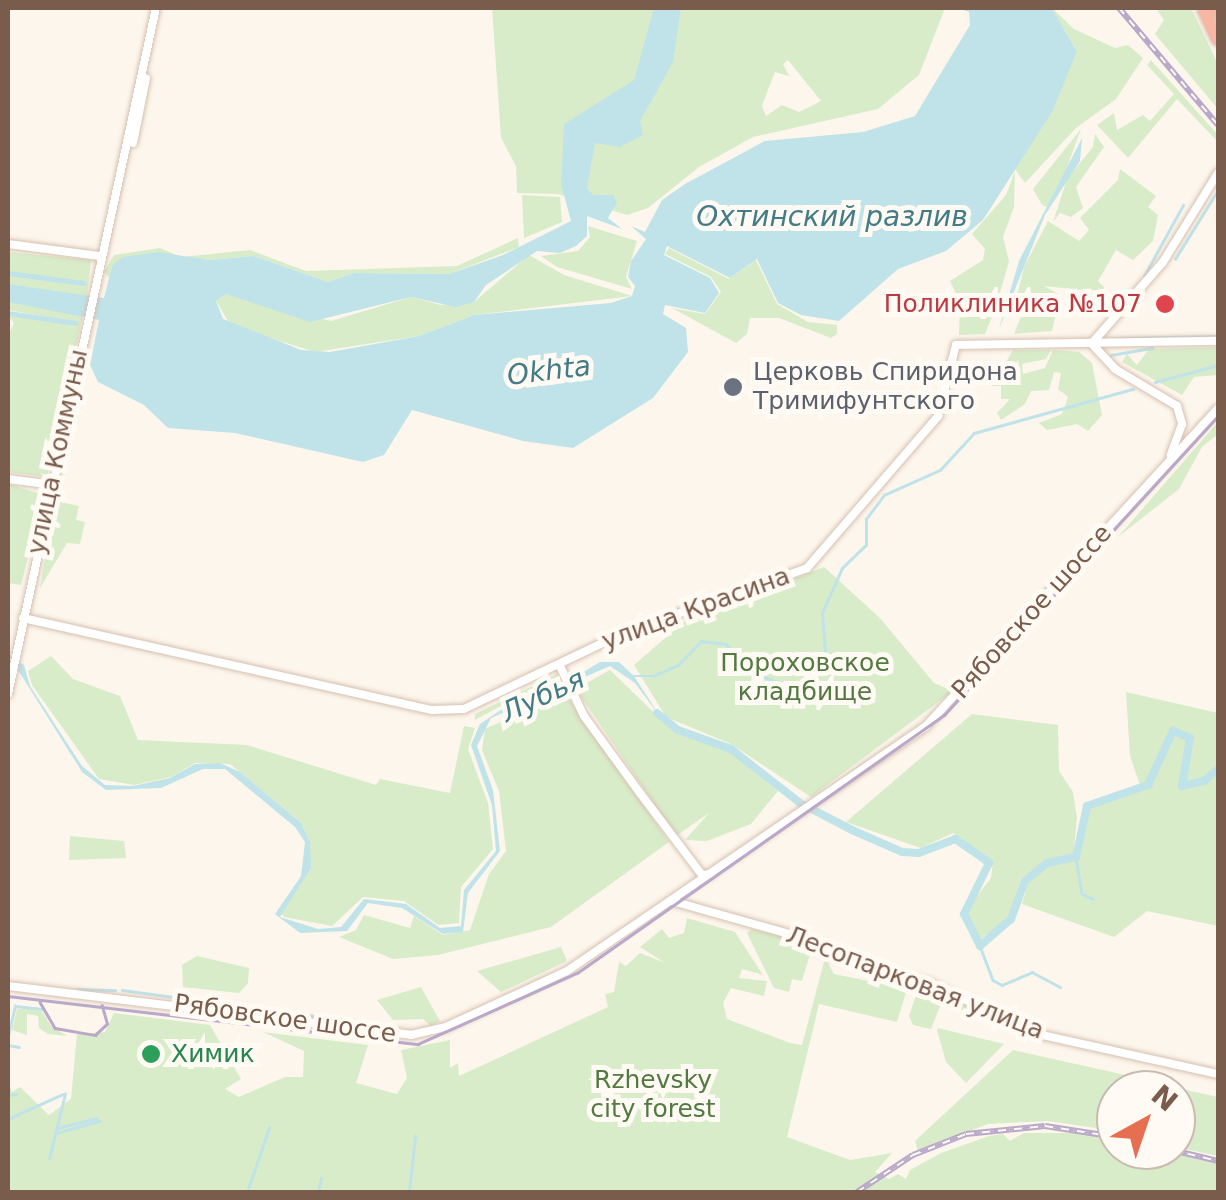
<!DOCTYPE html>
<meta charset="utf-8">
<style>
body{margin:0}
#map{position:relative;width:1226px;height:1200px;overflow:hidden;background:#fdf6ec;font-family:"DejaVu Sans",sans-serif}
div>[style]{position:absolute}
.green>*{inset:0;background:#d8ecc9}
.water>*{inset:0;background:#bfe3e8}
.stream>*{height:2.5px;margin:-1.25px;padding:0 1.25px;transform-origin:1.25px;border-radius:1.25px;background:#bfe3e8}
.canal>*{height:5px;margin:-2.5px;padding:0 2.5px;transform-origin:2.5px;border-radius:2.5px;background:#bfe3e8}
.river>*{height:8px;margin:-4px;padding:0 4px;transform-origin:4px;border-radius:4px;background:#bfe3e8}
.roads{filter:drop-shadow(0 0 2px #d6c0b0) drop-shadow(0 0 2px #d6c0b0)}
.secondary>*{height:8px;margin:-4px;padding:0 4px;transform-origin:4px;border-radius:4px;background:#fff}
.highway>*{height:12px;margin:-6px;padding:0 6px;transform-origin:6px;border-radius:6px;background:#f7b7a3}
.tram>*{height:2.5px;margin:-1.25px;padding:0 1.25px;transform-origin:1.25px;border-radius:1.25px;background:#b9a8c9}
.rail>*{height:6px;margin-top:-3px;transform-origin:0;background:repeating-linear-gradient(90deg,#fffaf3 0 8px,#b9a8c9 0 16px);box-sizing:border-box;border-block:2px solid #b9a8c9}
.dots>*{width:28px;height:28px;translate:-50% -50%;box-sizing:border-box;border:5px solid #fffaf3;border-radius:50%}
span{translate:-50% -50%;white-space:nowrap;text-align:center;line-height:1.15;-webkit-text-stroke:10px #fffaf3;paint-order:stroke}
.health-label{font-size:25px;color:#be3a42}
.right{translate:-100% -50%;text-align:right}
.worship-label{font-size:25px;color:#5b616d}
.left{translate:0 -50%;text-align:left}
.street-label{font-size:25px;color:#7a5c4d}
.park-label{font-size:25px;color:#537a41}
.leisure-label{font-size:25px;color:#27864d}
.water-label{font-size:28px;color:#437c86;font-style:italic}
.frame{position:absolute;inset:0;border:10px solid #7a5c4d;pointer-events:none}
.north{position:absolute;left:1096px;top:1070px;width:100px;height:100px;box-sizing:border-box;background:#fffaf3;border:2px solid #cabbb1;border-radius:50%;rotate:40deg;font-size:28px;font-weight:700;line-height:40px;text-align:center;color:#7a5c4d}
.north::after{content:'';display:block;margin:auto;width:35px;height:45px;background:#e76f51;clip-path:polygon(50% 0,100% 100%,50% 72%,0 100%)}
</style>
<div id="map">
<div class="green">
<i style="clip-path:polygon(evenodd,492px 8px,945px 8px,919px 75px,878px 109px,753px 137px,699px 167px,648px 208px,627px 215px,558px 194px,517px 193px,516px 166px,501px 138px,492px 8px,788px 60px,821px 101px,799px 112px,782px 105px,766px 116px,762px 106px,769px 87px,775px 72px,789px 76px,783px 64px,788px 60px)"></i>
<i style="clip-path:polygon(1052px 8px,1074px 29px,1115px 48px,1128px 45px,1143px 58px,1116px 99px,1076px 128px,1025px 183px,1015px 169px,1051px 112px,1077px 52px)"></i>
<i style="clip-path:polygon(1156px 8px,1191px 8px,1218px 64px,1218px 109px,1155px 34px,1164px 20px)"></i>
<i style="clip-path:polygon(1151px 60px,1218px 135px,1218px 142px,1177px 99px,1128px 158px,1097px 125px,1114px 113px,1117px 130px,1143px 115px,1150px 121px,1174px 94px,1147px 65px)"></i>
<i style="clip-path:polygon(1081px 129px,1063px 178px,1047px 207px,1042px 205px,1033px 189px)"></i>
<i style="clip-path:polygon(1095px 134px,1104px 147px,1076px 187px,1083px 208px,1071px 217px,1060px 213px,1053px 222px,1067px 179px,1093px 147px)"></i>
<i style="clip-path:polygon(1120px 169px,1156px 196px,1148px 207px,1158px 215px,1153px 241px,1133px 260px,1116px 250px,1098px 281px,1104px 287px,1101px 300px,1082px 290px,1044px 286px,1060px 295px,1052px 331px,1014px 334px,1031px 292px,1017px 296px,1024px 267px,1048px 221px,1079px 241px,1089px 230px,1080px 218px,1118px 180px)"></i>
<i style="clip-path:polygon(1015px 171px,1014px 207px,1003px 237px,1009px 261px,996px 307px,985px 334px,959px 335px,960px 302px,950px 281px,983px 260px,985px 249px,972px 234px,1006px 195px)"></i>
<i style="clip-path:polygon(522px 195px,560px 197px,562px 222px,524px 238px)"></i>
<i style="clip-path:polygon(588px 226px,637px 241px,626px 277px,632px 289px,557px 267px,541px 256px,578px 251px,590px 237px)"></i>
<i style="clip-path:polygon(518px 238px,519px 247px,449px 274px,354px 273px,328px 282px,254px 256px,209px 260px,174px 257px,112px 266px,109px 278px,104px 272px,114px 255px,160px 248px,181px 257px,250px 250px,306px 271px,457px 266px)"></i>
<i style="clip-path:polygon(669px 248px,729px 279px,756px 260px,777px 304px,808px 322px,837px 325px,837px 334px,831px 338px,779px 318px,750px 318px,747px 334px,736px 343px,672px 308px,705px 314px,721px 292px,711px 277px,665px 254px)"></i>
<i style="clip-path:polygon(8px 252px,91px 260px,87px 297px,8px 284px)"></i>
<i style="clip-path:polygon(529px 255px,564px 275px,632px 296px,474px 315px,419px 336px,315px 352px,231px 326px,216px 301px,226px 294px,331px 321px,411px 297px,441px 305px,474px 302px)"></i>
<i style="clip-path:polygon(8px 302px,83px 315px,47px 477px,8px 472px,8px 335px,14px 323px,8px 316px,76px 322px,8px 310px)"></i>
<i style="clip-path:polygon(1218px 347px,1218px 375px,1194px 377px,1182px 395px,1122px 362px,1127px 354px,1137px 365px,1149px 349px)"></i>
<i style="clip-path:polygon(1013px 350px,1051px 350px,1046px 359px,1022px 364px,1023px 374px,1045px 368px,1053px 350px,1079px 352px,1092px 363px,1102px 415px,1088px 431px,1077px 424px,1047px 430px,1039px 423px,1062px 414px,1068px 397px,1058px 389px,1061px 373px,1054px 372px,1049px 390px,1031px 391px,1025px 404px,1001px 420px,997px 413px,1010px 399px,1001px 399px,1001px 386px,992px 386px)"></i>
<i style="clip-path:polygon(1218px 422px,1218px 434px,1202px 447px,1179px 489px,1118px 537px)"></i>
<i style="clip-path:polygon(8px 484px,44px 495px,21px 585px,8px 583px)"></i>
<i style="clip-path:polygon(55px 501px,79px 506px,76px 520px,85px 522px,80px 544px,67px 543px,40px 588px)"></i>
<i style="clip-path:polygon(824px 567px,880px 618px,934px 683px,953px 691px,811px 797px,731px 744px,666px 717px,634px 665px,685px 621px)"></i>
<i style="clip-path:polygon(51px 656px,73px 679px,120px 696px,138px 740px,247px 745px,376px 785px,380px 779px,450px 793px,464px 726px,475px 728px,468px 749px,488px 803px,493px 849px,461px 887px,459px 923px,438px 925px,404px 901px,363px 897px,332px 926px,284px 917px,279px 910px,306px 876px,309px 840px,300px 822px,230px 764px,195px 763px,171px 777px,134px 785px,99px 779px,32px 685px,28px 671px)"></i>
<i style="clip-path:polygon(610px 670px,669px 727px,730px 751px,778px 791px,751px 824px,707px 841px,685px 840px,709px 813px,676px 836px,576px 689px)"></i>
<i style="clip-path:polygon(557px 674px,561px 684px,555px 687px,523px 694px,475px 720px,475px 714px)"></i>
<i style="clip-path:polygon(1126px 692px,1218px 713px,1218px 926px,1147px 911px,1114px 937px,1022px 904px,1028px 883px,1047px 866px,1079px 860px,1090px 807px,1142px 791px,1130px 756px)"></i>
<i style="clip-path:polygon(565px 693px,669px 842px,551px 927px,438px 955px,393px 959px,339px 937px,356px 930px,364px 915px,410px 928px,414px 916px,443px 935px,470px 930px,489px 874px,506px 851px,499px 791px,482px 750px,485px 729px)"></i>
<i style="clip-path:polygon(972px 714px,1058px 725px,1059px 771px,1073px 792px,1077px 818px,1073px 856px,1046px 861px,1021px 879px,1009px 918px,977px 942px,967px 909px,991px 878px,993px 861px,953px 833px,921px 848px,846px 822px)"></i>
<i style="clip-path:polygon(70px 836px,124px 841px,126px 858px,69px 860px)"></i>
<i style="clip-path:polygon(687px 918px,735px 932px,763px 975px,742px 969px,739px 978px,767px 981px,764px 996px,731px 988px,723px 1003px,727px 1019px,790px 1043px,802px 1045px,825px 958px,834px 974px,907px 989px,897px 1022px,819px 1004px,787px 1137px,850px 1160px,892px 1153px,875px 1172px,889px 1179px,898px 1174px,906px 1179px,910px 1170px,941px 1153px,989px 1136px,1003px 1134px,1010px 1141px,1024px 1133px,1078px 1133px,1116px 1140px,1116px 1150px,1164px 1150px,1218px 1163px,1218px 1192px,8px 1192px,8px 1081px,12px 1092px,20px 1087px,49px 1115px,71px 1099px,77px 1034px,105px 1032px,114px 1013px,210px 1025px,241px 1079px,225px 1089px,239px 1097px,285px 1077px,303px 1077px,304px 1051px,263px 1032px,368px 1045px,356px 1083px,397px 1094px,407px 1078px,401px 1050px,450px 1040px,450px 1068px,458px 1063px,459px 1076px,608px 1007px,605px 994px,614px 992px,619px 962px,626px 966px,640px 953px,665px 963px,640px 947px,662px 929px,669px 938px,684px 933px)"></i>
<i style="clip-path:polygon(752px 929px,805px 942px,811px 951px,802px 981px,792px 979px,789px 992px,774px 988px,747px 933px)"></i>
<i style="clip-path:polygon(561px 947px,567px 961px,501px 992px,477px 971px)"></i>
<i style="clip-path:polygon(197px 956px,249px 968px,248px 983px,239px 993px,183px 987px,182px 965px)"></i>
<i style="clip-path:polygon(920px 984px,1010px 1025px,1009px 1031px,942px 1001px,931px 1029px,913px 1025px,909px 1016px)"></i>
<i style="clip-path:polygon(421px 987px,440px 1021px,431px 1026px,423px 1019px,393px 1020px,377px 1000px)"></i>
<i style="clip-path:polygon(33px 1007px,40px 1008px,51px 1026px,67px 1036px,48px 1034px,39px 1028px,38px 1016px,27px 1014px,27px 1035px,12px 1030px,17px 1009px)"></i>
<i style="clip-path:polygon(937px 1030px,938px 1028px,1004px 1044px,966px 1083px,946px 1062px)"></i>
<i style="clip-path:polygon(1013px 1050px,1157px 1082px,1156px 1090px,1116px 1090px,1116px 1131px,1048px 1121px,988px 1124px,918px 1151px,915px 1141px)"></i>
<i style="clip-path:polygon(1172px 1087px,1218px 1097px,1218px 1156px,1176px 1147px)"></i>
</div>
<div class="water">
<i style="clip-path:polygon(654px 8px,681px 8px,673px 62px,640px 121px,643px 135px,620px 147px,595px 143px,587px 188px,593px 195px,613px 195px,617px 202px,608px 218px,622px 229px,587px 216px,587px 236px,576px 246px,560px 253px,537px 251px,486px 285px,474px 302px,456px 307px,411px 297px,310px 322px,226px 294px,216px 301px,223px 319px,301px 350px,330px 352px,419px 336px,474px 315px,611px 303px,632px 296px,635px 286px,628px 277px,631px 261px,646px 239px,631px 226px,645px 232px,662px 200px,685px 184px,765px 141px,863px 132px,915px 116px,970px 25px,969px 12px,958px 8px,1052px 8px,1077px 52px,1052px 112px,983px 220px,946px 251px,898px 269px,839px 321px,801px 315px,778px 303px,757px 259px,730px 278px,667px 246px,664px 255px,710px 278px,719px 293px,705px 313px,665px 305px,663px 314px,686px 328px,688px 352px,653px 398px,573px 448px,523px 441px,412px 410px,384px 455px,363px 462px,235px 433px,168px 428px,144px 405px,98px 382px,90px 365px,99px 320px,8px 302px,8px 284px,104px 298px,112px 266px,123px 257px,157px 252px,209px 260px,254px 256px,328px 282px,354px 273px,449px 274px,503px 255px,571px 221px,561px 184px,564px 124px,634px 80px)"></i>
<i style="clip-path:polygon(1082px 138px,1080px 161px,1045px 215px,999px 329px,1019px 261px)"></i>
<i style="clip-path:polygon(8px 654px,24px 665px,30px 686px,82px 766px,105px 785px,133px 786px,170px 778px,195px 764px,220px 763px,240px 772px,301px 823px,310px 842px,311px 868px,280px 917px,318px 929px,341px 927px,364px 899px,406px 904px,440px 928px,461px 926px,464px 890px,496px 851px,492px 805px,471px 745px,480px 724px,523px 695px,555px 689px,600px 662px,619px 662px,634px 676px,661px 718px,635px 683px,610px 666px,491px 718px,477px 746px,493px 790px,500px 851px,468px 893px,463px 932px,443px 934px,402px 908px,368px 903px,347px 931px,300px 933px,275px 914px,301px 876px,305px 842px,295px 827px,225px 769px,203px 769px,161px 788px,106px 790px,82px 772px)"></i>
</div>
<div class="stream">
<i style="left:1175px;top:259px;width:81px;rotate:-58.1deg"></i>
<i style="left:1144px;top:276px;width:81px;rotate:-61.2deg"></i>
<i style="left:1120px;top:338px;width:98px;rotate:-1.2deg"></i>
<i style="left:1111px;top:355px;width:42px;rotate:-9.7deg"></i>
<i style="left:1155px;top:382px;width:65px;rotate:-15.1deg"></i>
<i style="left:632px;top:676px;width:21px"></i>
<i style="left:653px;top:676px;width:27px;rotate:-24deg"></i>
<i style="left:678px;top:665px;width:33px;rotate:-46deg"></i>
<i style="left:701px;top:641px;width:25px;rotate:7deg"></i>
<i style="left:726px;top:644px;width:42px;rotate:45deg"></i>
<i style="left:756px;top:674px;width:38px;rotate:20deg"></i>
<i style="left:792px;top:687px;width:15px;rotate:-16deg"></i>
<i style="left:806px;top:683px;width:28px;rotate:-44deg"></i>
<i style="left:826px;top:664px;width:51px;rotate:-94.5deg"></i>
<i style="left:822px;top:613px;width:49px;rotate:-66deg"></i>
<i style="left:842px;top:568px;width:33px;rotate:-44deg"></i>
<i style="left:866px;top:545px;width:26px;rotate:-90deg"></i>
<i style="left:866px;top:519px;width:30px;rotate:-53deg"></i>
<i style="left:884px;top:495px;width:61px;rotate:-24.1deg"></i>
<i style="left:940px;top:470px;width:50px;rotate:-47.4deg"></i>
<i style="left:974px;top:433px;width:165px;rotate:-15.5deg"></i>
<i style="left:1076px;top:857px;width:37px;rotate:81deg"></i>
<i style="left:1082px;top:894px;width:12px;rotate:24deg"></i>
<i style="left:980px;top:946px;width:36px;rotate:69deg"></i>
<i style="left:993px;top:980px;width:10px;rotate:29deg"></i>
<i style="left:1002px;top:985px;width:33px;rotate:-23deg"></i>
<i style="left:1032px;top:972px;width:32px;rotate:28deg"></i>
<i style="left:78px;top:989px;width:37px;rotate:2deg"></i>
<i style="left:122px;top:990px;width:134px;rotate:7.7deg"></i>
<i style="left:266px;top:1009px;width:91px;rotate:8.2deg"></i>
<i style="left:8px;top:1036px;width:31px;rotate:-77deg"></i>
<i style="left:15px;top:1006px;width:27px;rotate:6deg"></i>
<i style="left:8px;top:1045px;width:11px;rotate:10deg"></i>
<i style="left:8px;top:1095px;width:8px;rotate:-7deg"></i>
<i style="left:8px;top:1119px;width:60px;rotate:-24.4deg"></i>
<i style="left:57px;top:1128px;width:41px;rotate:-14deg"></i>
<i style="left:56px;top:1133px;width:45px;rotate:-15.6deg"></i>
<i style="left:49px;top:1159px;width:67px;rotate:-76.2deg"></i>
<i style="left:247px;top:1192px;width:68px;rotate:-71deg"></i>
<i style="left:318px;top:1192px;width:14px;rotate:-78deg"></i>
<i style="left:409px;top:1192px;width:56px;rotate:-83.9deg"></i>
</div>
<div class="canal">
<i style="left:8px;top:273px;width:76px;rotate:7.6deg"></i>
<i style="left:8px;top:313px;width:68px;rotate:8.5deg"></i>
</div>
<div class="river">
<i style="left:657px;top:713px;width:27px;rotate:39deg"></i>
<i style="left:678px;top:730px;width:56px;rotate:19.7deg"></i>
<i style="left:731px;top:749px;width:88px;rotate:38deg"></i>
<i style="left:800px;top:803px;width:59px;rotate:27.4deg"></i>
<i style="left:852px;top:830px;width:55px;rotate:23.7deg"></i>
<i style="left:902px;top:852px;width:17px;rotate:3deg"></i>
<i style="left:919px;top:853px;width:39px;rotate:-21deg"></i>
<i style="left:955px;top:839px;width:18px;rotate:34deg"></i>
<i style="left:970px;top:849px;width:24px;rotate:36deg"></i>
<i style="left:989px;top:863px;width:57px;rotate:116.1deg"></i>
<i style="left:964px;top:914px;width:36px;rotate:63deg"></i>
<i style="left:980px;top:946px;width:41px;rotate:-41.1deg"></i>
<i style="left:1011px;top:919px;width:40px;rotate:-69.8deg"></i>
<i style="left:1025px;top:881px;width:28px;rotate:-39deg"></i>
<i style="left:1047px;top:863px;width:30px;rotate:-12deg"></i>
<i style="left:1076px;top:857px;width:52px;rotate:-77.8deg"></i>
<i style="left:1087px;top:806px;width:65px;rotate:-19deg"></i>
<i style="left:1148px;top:785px;width:60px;rotate:-65.2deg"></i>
<i style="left:1173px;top:731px;width:18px;rotate:22deg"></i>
<i style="left:1190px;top:738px;width:49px;rotate:99.5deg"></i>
<i style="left:1182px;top:786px;width:23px;rotate:-13deg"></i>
<i style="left:1204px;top:781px;width:18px;rotate:-41deg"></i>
</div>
<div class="roads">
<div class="secondary">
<i style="left:133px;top:143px;width:66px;rotate:-78.7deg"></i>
<i style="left:8px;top:244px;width:92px;rotate:7.5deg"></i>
<i style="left:1093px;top:342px;width:106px;rotate:-48.8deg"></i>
<i style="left:1163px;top:262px;width:105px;rotate:-58.3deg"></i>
<i style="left:1091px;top:343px;width:35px;rotate:47deg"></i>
<i style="left:1115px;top:369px;width:72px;rotate:30.8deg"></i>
<i style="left:1177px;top:406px;width:19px;rotate:74deg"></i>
<i style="left:1182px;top:424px;width:33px;rotate:110deg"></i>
<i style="left:8px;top:479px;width:46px;rotate:7.4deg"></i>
<i style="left:23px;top:618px;width:419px;rotate:12.7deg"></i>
<i style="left:432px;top:710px;width:32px;rotate:-2deg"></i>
<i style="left:464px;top:709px;width:174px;rotate:-25.5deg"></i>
<i style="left:621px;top:634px;width:197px;rotate:-19.5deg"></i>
<i style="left:807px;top:568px;width:201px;rotate:-49.2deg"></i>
<i style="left:938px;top:416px;width:73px;rotate:-75.8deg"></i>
<i style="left:956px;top:345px;width:262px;rotate:-0.9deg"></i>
<i style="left:559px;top:664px;width:58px;rotate:64.3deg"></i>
<i style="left:584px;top:716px;width:95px;rotate:54deg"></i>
<i style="left:640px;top:793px;width:103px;rotate:52.9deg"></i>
<i style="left:702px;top:875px;width:9px;rotate:-6deg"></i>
<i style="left:8px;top:694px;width:702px;rotate:-77.83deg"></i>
<i style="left:672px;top:901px;width:137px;rotate:15.7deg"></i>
<i style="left:804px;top:938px;width:32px;rotate:35deg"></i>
<i style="left:830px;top:956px;width:103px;rotate:15.3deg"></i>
<i style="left:929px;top:983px;width:124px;rotate:24.7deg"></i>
<i style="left:1042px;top:1035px;width:180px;rotate:12.5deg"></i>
<i style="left:8px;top:986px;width:406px;rotate:6.9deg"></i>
<i style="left:411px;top:1035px;width:36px;rotate:-13deg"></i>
<i style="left:446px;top:1027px;width:133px;rotate:-24.8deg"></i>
<i style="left:567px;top:971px;width:435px;rotate:-34.3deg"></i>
<i style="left:926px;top:726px;width:431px;rotate:-47.4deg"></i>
</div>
<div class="highway">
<i style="left:1203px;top:8px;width:35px;rotate:65deg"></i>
<i style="left:1217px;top:8px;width:3px;rotate:72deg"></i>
</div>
</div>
<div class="tram">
<i style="left:8px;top:996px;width:413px;rotate:6.7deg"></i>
<i style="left:418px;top:1044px;width:174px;rotate:-24.1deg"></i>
<i style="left:577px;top:973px;width:449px;rotate:-35.1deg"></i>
<i style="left:944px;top:715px;width:406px;rotate:-47.5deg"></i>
<i style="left:40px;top:1002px;width:30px;rotate:60deg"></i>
<i style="left:55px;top:1028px;width:41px;rotate:9.9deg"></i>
<i style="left:95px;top:1035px;width:16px;rotate:-43deg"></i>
<i style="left:107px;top:1024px;width:19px;rotate:-106deg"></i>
</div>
<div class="rail">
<i style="left:1119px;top:8px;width:153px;rotate:49.8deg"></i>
<i style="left:1172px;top:1150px;width:47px;rotate:13.4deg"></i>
<i style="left:857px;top:1192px;width:67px;rotate:-33.5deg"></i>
<i style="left:913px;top:1155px;width:57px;rotate:-21.6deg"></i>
<i style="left:966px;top:1134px;width:79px;rotate:-5.8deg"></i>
<i style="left:1045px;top:1126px;width:72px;rotate:8.8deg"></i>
</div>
<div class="dots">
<i style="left:1165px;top:304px;background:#e0444e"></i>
<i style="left:733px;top:387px;background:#6b7280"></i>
<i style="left:151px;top:1054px;background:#2e9e5b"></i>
</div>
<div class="health-label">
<span class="right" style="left:1142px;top:304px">Поликлиника №107</span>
</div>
<div class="worship-label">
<span class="left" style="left:753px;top:387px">Церковь Спиридона<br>Тримифунтского</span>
</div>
<div class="street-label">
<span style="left:58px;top:452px;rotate:-78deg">улица Коммуны</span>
<span style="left:696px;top:609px;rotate:-20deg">улица Красина</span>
<span style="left:1032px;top:612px;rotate:-48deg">Рябовское шоссе</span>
<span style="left:915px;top:983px;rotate:21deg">Лесопарковая улица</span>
<span style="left:285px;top:1019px;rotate:8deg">Рябовское шоссе</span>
</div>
<div class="park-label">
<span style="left:805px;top:678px">Пороховское<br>кладбище</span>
<span style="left:653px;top:1095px">Rzhevsky<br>city forest</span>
</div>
<div class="leisure-label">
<span class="left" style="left:171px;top:1054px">Химик</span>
</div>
<div class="water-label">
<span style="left:832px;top:217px">Охтинский разлив</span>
<span style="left:549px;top:371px;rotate:-7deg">Okhta</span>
<span style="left:543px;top:696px;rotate:-25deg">Лубья</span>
</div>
<div class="frame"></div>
<div class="north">N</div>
</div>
